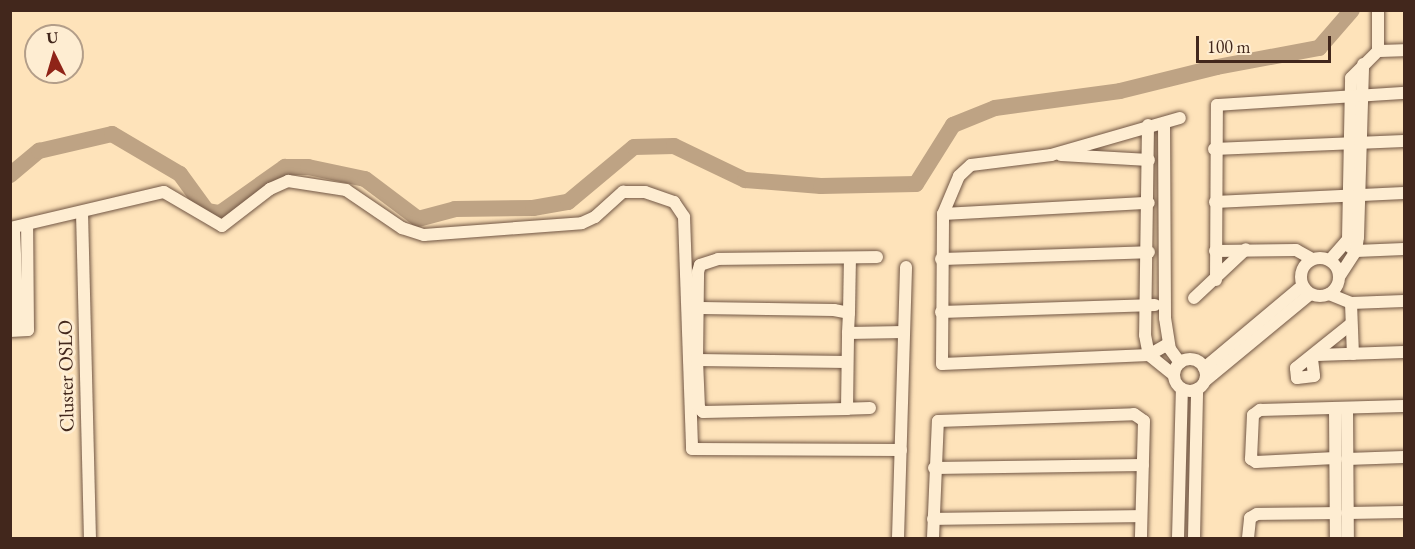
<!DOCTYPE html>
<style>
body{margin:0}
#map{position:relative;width:1415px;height:549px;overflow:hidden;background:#fee3ba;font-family:"EB Garamond",serif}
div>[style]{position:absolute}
.river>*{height:16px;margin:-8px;padding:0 8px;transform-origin:8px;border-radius:8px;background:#bea384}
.roads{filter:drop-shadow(0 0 2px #715644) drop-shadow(0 0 2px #715644)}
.minor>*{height:12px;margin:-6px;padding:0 6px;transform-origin:6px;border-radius:6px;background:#feedd2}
.minor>.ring{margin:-6px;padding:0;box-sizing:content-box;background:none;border:12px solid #feedd2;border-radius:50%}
span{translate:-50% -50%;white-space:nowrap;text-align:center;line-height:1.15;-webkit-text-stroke:6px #feedd2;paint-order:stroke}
.street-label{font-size:20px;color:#42271c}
.frame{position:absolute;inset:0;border:12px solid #42271c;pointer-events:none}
.north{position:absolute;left:24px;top:24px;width:60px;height:60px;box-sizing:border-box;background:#feedd2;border:2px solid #b39e89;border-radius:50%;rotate:355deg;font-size:16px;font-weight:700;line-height:24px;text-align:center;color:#42271c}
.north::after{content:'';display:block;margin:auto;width:21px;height:27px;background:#8f2418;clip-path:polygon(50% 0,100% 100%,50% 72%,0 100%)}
.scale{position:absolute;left:1196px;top:36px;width:135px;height:27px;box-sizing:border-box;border:3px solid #42271c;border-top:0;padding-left:8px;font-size:18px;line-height:21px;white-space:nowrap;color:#42271c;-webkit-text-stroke:4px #feedd2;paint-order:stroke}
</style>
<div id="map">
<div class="river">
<i style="left:10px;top:175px;width:38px;rotate:-40deg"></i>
<i style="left:39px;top:151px;width:75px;rotate:-13.1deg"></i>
<i style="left:112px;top:134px;width:79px;rotate:30.5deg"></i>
<i style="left:180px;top:174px;width:46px;rotate:53.9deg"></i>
<i style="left:207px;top:211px;width:13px;rotate:9deg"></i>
<i style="left:220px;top:213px;width:80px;rotate:-35.3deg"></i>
<i style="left:285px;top:167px;width:23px"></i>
<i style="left:308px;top:167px;width:58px;rotate:11.9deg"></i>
<i style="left:365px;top:179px;width:66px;rotate:37deg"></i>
<i style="left:418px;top:219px;width:38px;rotate:-15deg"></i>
<i style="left:455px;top:209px;width:78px;rotate:-0.7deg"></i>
<i style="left:533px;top:208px;width:36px;rotate:-10deg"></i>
<i style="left:568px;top:202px;width:86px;rotate:-39.8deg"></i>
<i style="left:634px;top:147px;width:40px;rotate:-1.4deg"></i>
<i style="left:674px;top:146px;width:79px;rotate:25.6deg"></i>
<i style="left:745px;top:180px;width:76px;rotate:4.5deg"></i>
<i style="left:821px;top:186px;width:95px;rotate:-1.2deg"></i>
<i style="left:916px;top:184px;width:70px;rotate:-57.9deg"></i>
<i style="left:953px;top:125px;width:45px;rotate:-22deg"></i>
<i style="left:995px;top:108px;width:126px;rotate:-7.7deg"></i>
<i style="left:1120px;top:91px;width:100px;rotate:-13.9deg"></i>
<i style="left:1217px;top:67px;width:104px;rotate:-10.6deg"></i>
<i style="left:1319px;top:48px;width:50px;rotate:-49deg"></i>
</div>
<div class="roads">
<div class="minor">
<i style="left:1378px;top:51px;width:26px;rotate:-2deg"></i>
<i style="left:1164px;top:123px;width:195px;rotate:89.7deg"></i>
<i style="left:1165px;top:318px;width:31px;rotate:81deg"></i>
<i style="left:1170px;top:349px;width:17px;rotate:54deg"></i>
<i style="left:1148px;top:125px;width:210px;rotate:90.8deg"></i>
<i style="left:1145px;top:335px;width:20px;rotate:79deg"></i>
<i style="left:1149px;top:355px;width:32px;rotate:39deg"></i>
<i style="left:1214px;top:149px;width:190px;rotate:-2.4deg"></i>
<i style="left:1061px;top:155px;width:88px;rotate:3.3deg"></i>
<i style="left:1215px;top:202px;width:189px;rotate:-2.7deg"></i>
<i style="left:82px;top:212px;width:326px;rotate:88.6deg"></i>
<i style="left:943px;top:214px;width:206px;rotate:-3.1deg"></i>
<i style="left:10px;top:228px;width:158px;rotate:-13.2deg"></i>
<i style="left:164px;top:192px;width:67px;rotate:30.4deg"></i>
<i style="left:222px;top:226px;width:61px;rotate:-37.6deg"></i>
<i style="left:270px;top:189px;width:20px;rotate:-24deg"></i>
<i style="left:288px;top:181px;width:59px;rotate:8.8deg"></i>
<i style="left:346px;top:190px;width:68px;rotate:34.2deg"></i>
<i style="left:402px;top:228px;width:23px;rotate:18deg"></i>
<i style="left:424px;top:235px;width:158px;rotate:-4.3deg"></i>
<i style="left:582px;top:223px;width:14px;rotate:-25deg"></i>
<i style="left:595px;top:217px;width:38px;rotate:-42deg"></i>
<i style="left:623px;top:192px;width:22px"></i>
<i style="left:645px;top:192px;width:31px;rotate:19deg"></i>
<i style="left:674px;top:202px;width:18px;rotate:56deg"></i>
<i style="left:684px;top:217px;width:232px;rotate:88deg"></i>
<i style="left:692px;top:449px;width:209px;rotate:0.3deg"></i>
<i style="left:14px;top:228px;width:102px;rotate:87.8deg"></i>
<i style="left:1350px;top:247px;width:7px;rotate:34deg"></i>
<i style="left:1356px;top:251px;width:48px;rotate:-2.4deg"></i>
<i style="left:1215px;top:251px;width:81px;rotate:-0.7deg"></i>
<i style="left:1296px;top:250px;width:18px;rotate:29deg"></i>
<i class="ring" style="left:1301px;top:258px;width:26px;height:26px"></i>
<i style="left:941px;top:259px;width:208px;rotate:-1.9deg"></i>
<i style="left:1330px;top:260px;width:28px;rotate:-49deg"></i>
<i style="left:1348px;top:239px;width:161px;rotate:-88.9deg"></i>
<i style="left:1351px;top:78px;width:38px;rotate:-45deg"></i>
<i style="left:1378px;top:51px;width:41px;rotate:-90deg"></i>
<i style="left:1339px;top:277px;width:31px;rotate:-57deg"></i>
<i style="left:1356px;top:251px;width:14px;rotate:-82deg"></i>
<i style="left:1358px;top:237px;width:173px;rotate:-88.3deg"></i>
<i style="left:1216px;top:280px;width:175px;rotate:-89.7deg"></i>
<i style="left:1217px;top:105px;width:187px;rotate:-3.7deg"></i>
<i style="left:1329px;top:294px;width:24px;rotate:22deg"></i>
<i style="left:1351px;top:303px;width:51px;rotate:87.8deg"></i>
<i style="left:1194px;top:298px;width:71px;rotate:-43.3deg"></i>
<i style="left:1351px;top:303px;width:53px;rotate:-2.2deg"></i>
<i style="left:701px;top:308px;width:133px;rotate:0.9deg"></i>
<i style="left:834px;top:310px;width:15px;rotate:11deg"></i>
<i style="left:849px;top:313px;width:20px;rotate:93deg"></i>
<i style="left:941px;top:312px;width:214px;rotate:-1.9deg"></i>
<i style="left:849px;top:313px;width:55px;rotate:-89deg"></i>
<i style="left:10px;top:331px;width:18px;rotate:-3deg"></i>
<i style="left:28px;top:330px;width:105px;rotate:-90.5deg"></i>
<i style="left:1168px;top:344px;width:22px;rotate:150deg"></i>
<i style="left:1149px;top:355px;width:207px;rotate:177.5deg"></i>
<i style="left:942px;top:364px;width:150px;rotate:-89.6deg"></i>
<i style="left:943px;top:214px;width:41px;rotate:-67.2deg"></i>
<i style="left:959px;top:176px;width:16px;rotate:-43deg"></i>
<i style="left:971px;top:165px;width:81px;rotate:-7.1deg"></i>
<i style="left:1051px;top:155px;width:134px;rotate:-16deg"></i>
<i style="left:1317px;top:355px;width:87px;rotate:-2deg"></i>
<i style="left:1312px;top:359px;width:17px;rotate:83deg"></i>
<i style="left:1314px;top:376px;width:17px;rotate:173deg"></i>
<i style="left:1297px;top:378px;width:10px;rotate:-96deg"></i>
<i style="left:1296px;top:368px;width:70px;rotate:-38.7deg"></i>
<i class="ring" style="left:1174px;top:359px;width:20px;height:20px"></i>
<i style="left:697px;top:360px;width:150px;rotate:0.8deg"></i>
<i style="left:1204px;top:368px;width:128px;rotate:-39.9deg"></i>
<i style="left:1205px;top:381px;width:136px;rotate:-39.6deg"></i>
<i style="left:870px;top:408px;width:23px;rotate:178deg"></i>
<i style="left:847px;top:409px;width:76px;rotate:-89.2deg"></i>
<i style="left:848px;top:333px;width:56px;rotate:-1deg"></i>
<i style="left:847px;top:409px;width:144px;rotate:178.8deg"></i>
<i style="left:703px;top:412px;width:6px;rotate:-135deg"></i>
<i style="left:699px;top:408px;width:48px;rotate:-92.4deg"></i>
<i style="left:697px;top:360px;width:88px;rotate:-89.3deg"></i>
<i style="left:698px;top:272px;width:7px;rotate:-74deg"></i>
<i style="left:700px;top:265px;width:19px;rotate:-18deg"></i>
<i style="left:718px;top:259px;width:159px;rotate:-0.7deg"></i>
<i style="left:1335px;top:409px;width:129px;rotate:89.6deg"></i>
<i style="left:1347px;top:409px;width:129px;rotate:89.6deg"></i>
<i style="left:1335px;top:458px;width:79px;rotate:177.1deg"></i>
<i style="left:1256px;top:462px;width:6px;rotate:-149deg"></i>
<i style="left:1251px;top:459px;width:44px;rotate:-87.4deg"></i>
<i style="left:1253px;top:415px;width:9px;rotate:-36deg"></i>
<i style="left:1260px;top:410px;width:144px;rotate:-1.6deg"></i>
<i style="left:1347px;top:459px;width:57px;rotate:-2deg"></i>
<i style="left:934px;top:468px;width:209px;rotate:-0.8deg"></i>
<i style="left:1348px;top:513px;width:56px;rotate:-1deg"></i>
<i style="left:933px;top:519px;width:208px;rotate:-0.8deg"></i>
<i style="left:898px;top:538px;width:271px;rotate:-88.3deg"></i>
<i style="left:933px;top:538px;width:117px;rotate:-87.6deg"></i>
<i style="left:938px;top:421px;width:196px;rotate:-2deg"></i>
<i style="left:1134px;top:414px;width:12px;rotate:35deg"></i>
<i style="left:1144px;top:421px;width:117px;rotate:91.5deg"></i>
<i style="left:1178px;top:538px;width:149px;rotate:-88.5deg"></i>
<i style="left:1194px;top:538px;width:149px;rotate:-88.8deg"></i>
<i style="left:1248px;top:538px;width:20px;rotate:-84deg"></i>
<i style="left:1250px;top:518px;width:8px;rotate:-30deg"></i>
<i style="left:1257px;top:514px;width:79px;rotate:-0.7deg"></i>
</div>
</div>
<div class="street-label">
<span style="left:66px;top:376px;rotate:-91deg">Cluster OSLO</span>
</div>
<div class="frame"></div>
<div class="north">U</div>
<div class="scale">100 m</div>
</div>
